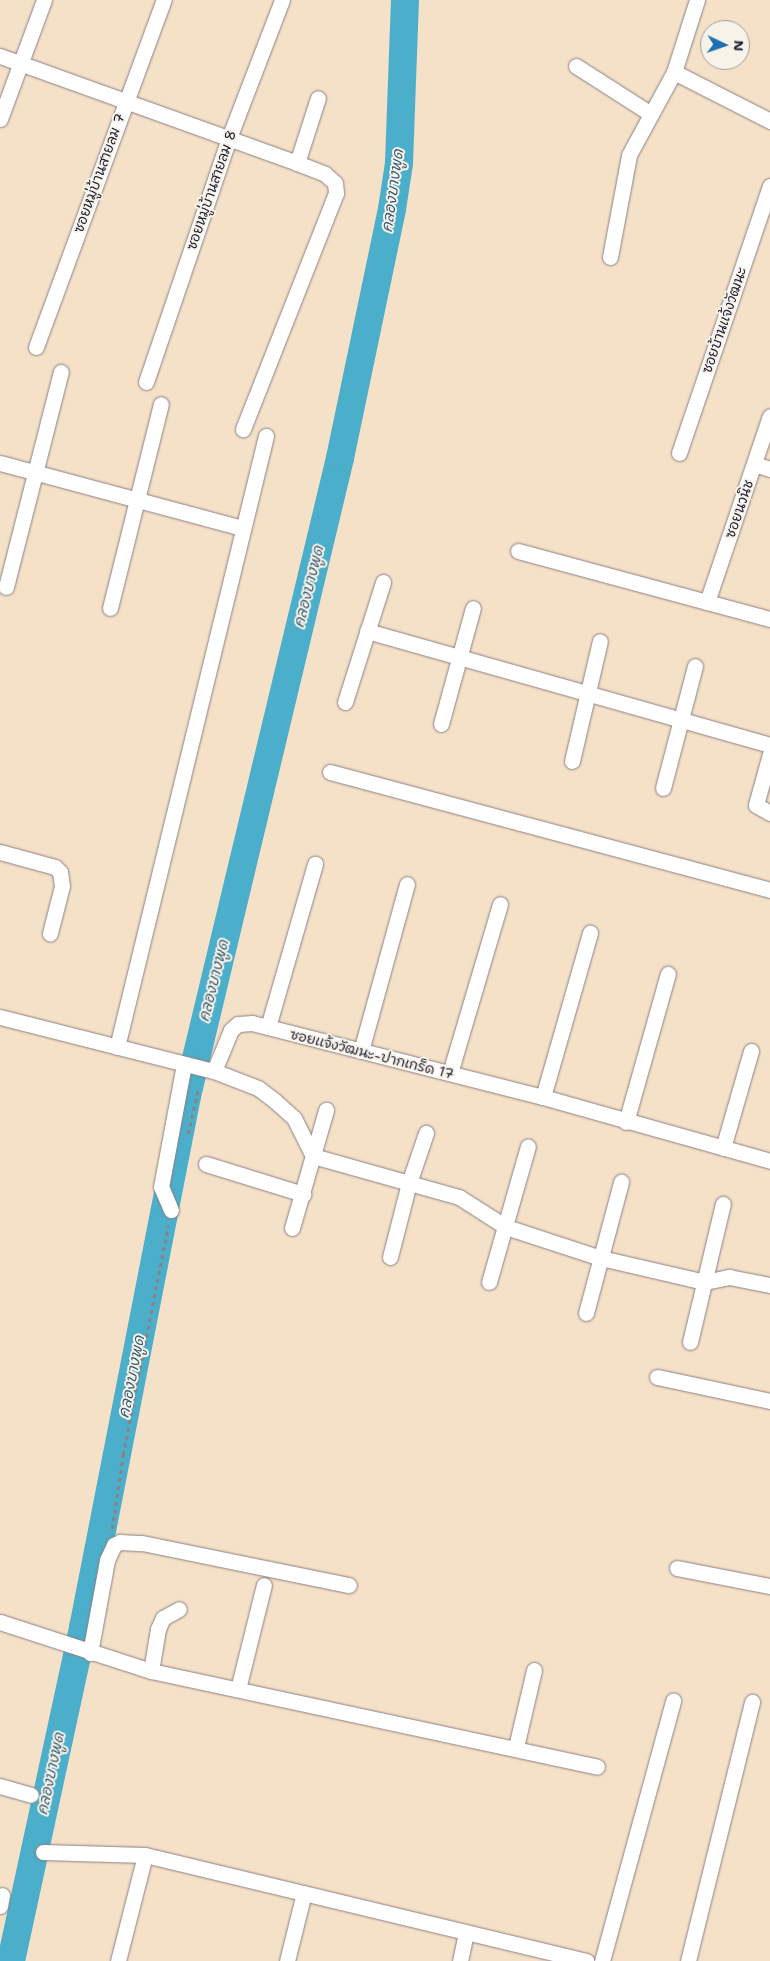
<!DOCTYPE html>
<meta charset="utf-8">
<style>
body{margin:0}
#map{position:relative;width:770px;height:1961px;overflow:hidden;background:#f5e0c8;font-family:"Shantell Sans","Playpen Sans Thai",sans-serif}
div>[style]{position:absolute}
.river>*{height:28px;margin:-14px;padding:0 14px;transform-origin:14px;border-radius:14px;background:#4baeca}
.path>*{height:2.5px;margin-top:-1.25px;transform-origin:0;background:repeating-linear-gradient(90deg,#8c8182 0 4px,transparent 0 8px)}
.roads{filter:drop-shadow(0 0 1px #8c8182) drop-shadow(0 0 1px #8c8182)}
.street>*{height:15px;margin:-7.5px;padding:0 7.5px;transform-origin:7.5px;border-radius:7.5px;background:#fff}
span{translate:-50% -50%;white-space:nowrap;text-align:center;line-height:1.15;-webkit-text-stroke:4px #f7f3e8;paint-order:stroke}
.street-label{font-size:14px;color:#22223b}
.water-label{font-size:15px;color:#325a74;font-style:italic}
.north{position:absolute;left:700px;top:20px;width:50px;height:50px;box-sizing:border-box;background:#f7f3e8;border:1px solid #a29fa3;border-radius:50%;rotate:93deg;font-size:14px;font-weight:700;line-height:20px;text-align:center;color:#22223b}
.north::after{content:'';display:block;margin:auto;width:18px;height:22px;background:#1f6fb2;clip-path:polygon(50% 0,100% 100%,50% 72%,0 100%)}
</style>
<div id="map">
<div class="river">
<i style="left:11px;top:1961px;width:341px;rotate:-77.8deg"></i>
<i style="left:83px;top:1628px;width:542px;rotate:-78.94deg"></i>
<i style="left:187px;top:1096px;width:656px;rotate:-76.51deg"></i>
<i style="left:340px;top:458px;width:254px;rotate:-78.2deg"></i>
<i style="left:392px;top:209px;width:47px;rotate:-81.3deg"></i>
<i style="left:399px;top:163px;width:163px;rotate:-87.9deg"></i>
</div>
<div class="path">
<i style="left:188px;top:1134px;width:45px;rotate:-77.2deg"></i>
<i style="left:112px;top:1529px;width:75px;rotate:-81.5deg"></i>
<i style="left:123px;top:1455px;width:234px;rotate:-78.9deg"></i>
</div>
<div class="roads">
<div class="street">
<i style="left:0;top:56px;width:316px;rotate:19.8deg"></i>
<i style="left:297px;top:163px;width:30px;rotate:21deg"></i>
<i style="left:325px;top:174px;width:13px;rotate:42deg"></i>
<i style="left:335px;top:183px;width:10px;rotate:84deg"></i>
<i style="left:336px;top:193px;width:254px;rotate:111.5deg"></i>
<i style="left:576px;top:66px;width:89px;rotate:32.6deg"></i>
<i style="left:674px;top:72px;width:108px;rotate:27deg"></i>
<i style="left:0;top:119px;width:127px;rotate:-69.7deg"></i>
<i style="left:297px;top:163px;width:68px;rotate:-72.1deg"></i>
<i style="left:610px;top:257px;width:104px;rotate:-79.4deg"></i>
<i style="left:629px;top:155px;width:94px;rotate:-61.5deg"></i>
<i style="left:674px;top:72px;width:76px;rotate:-72.3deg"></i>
<i style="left:36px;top:347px;width:370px;rotate:-69.8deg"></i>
<i style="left:146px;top:382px;width:258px;rotate:-71.2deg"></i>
<i style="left:229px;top:138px;width:148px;rotate:-69deg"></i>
<i style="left:679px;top:453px;width:282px;rotate:-71.2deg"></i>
<i style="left:0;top:463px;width:251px;rotate:15deg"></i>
<i style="left:754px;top:464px;width:17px;rotate:17deg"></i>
<i style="left:518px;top:551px;width:261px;rotate:15.1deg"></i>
<i style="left:6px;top:587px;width:222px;rotate:-75.7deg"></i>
<i style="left:707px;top:602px;width:196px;rotate:-71.3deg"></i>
<i style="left:110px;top:608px;width:210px;rotate:-76deg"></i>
<i style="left:367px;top:631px;width:419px;rotate:15.8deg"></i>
<i style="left:345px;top:702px;width:126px;rotate:-72.4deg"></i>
<i style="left:441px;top:724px;width:120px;rotate:-74.6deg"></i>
<i style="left:770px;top:754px;width:53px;rotate:105.4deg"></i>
<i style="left:756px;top:805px;width:16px;rotate:30deg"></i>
<i style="left:572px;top:761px;width:123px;rotate:-76.9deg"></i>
<i style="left:330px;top:772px;width:456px;rotate:15deg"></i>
<i style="left:663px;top:788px;width:126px;rotate:-75.3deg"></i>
<i style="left:0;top:852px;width:57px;rotate:15.3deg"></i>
<i style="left:55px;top:867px;width:7px;rotate:45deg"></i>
<i style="left:60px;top:872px;width:14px;rotate:82deg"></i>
<i style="left:62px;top:886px;width:49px;rotate:104.3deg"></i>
<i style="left:0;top:1017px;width:221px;rotate:14.2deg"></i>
<i style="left:214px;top:1071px;width:44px;rotate:-67.5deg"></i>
<i style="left:231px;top:1030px;width:9px;rotate:-41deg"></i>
<i style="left:238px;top:1024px;width:14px;rotate:-4deg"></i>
<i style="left:252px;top:1023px;width:300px;rotate:14.3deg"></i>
<i style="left:543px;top:1097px;width:236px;rotate:15.7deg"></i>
<i style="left:268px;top:1027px;width:170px;rotate:-73.9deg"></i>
<i style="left:117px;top:1047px;width:629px;rotate:-76.3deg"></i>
<i style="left:361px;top:1051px;width:173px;rotate:-74.6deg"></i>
<i style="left:214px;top:1071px;width:47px;rotate:21.1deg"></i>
<i style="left:258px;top:1088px;width:21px;rotate:37deg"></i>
<i style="left:275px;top:1101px;width:25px;rotate:42deg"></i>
<i style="left:294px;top:1118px;width:42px;rotate:63.4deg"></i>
<i style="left:313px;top:1156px;width:152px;rotate:15.7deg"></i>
<i style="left:459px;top:1197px;width:56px;rotate:32.6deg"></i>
<i style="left:506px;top:1227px;width:100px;rotate:18.1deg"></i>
<i style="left:601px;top:1258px;width:107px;rotate:13deg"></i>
<i style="left:705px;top:1282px;width:25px;rotate:-12deg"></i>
<i style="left:729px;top:1277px;width:42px;rotate:11deg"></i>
<i style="left:450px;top:1073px;width:176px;rotate:-73.5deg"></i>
<i style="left:543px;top:1097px;width:171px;rotate:-74deg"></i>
<i style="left:626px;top:1122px;width:154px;rotate:-74.2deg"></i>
<i style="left:723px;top:1148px;width:101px;rotate:-73.9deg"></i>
<i style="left:206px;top:1164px;width:102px;rotate:17.2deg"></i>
<i style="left:171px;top:1210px;width:25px;rotate:-113deg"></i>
<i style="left:161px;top:1187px;width:125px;rotate:-79.4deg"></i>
<i style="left:292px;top:1228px;width:123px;rotate:-73.9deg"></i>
<i style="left:390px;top:1257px;width:76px;rotate:-75.6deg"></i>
<i style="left:409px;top:1183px;width:53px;rotate:-71.2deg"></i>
<i style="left:489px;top:1282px;width:141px;rotate:-74deg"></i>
<i style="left:586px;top:1313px;width:136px;rotate:-75deg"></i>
<i style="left:690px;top:1342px;width:142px;rotate:-76.6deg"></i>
<i style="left:657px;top:1377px;width:116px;rotate:12deg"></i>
<i style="left:677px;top:1568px;width:95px;rotate:11deg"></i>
<i style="left:0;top:1622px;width:159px;rotate:18deg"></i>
<i style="left:151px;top:1671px;width:456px;rotate:12.1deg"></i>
<i style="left:90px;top:1653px;width:95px;rotate:-79.6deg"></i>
<i style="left:107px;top:1560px;width:17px;rotate:-65deg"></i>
<i style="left:114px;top:1545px;width:7px;rotate:-27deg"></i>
<i style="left:120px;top:1542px;width:22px;rotate:3deg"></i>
<i style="left:142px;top:1543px;width:211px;rotate:11.5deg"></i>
<i style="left:151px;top:1671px;width:43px;rotate:-80.5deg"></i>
<i style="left:158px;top:1629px;width:12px;rotate:-66deg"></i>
<i style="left:163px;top:1618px;width:18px;rotate:-29deg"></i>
<i style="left:238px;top:1689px;width:107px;rotate:-76deg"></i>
<i style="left:516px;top:1747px;width:79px;rotate:-76.8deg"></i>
<i style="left:0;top:1786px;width:32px;rotate:16deg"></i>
<i style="left:43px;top:1852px;width:102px;rotate:1.7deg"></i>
<i style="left:145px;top:1855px;width:454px;rotate:13.5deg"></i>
<i style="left:0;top:1906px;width:11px;rotate:-80deg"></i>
<i style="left:118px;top:1961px;width:109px;rotate:-75.7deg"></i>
<i style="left:287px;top:1961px;width:70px;rotate:-76deg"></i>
<i style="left:460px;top:1961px;width:29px;rotate:-78deg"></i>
<i style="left:602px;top:1961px;width:270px;rotate:-74.7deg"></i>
<i style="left:688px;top:1961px;width:267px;rotate:-76.1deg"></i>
</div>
</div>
<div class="street-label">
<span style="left:99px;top:173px;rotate:-70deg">ซอยหมู่บ้านสายลม 7</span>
<span style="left:211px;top:190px;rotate:-71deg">ซอยหมู่บ้านสายลม 8</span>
<span style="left:724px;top:320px;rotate:-71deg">ซอยบ้านแจ้งวัฒนะ</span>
<span style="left:739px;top:509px;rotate:-71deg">ซอยนวนิช</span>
<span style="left:372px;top:1054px;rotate:14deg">ซอยแจ้งวัฒนะ-ปากเกร็ด 17</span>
</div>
<div class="water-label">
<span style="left:393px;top:191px;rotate:-82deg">คลองบางพูด</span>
<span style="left:309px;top:587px;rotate:-76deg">คลองบางพูด</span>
<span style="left:214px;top:981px;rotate:-76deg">คลองบางพูด</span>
<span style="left:132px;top:1377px;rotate:-79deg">คลองบางพูด</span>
<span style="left:51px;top:1774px;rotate:-78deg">คลองบางพูด</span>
</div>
<div class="north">N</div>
</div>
